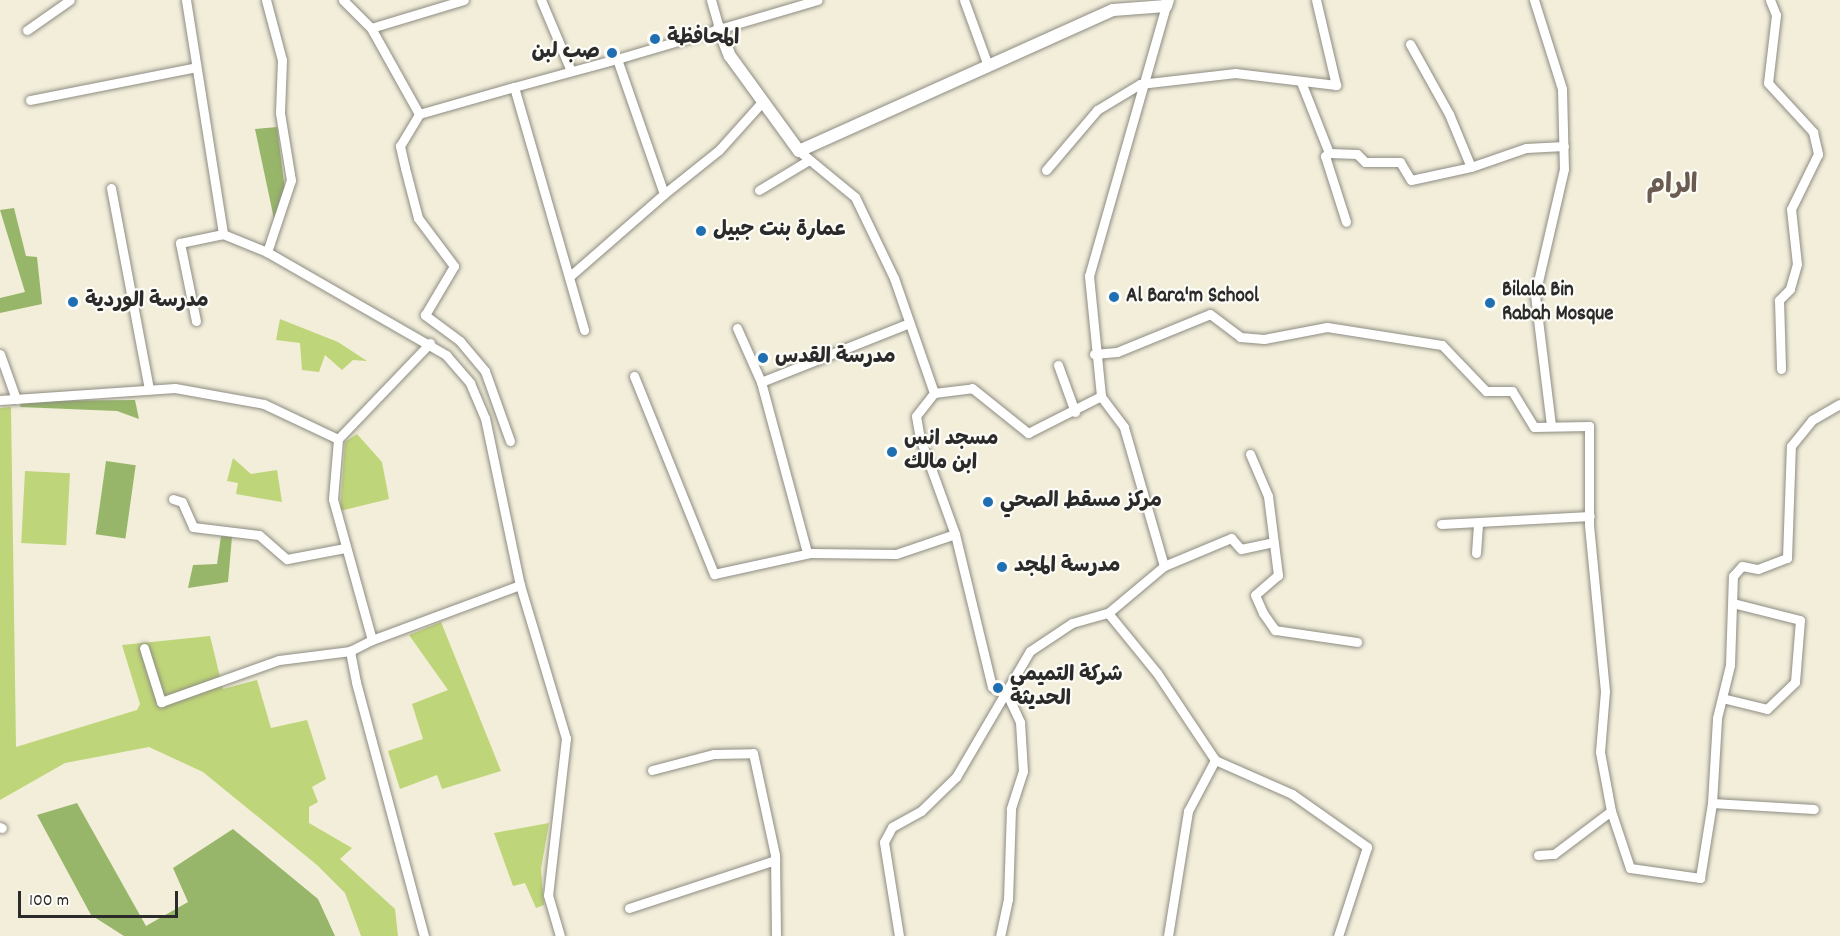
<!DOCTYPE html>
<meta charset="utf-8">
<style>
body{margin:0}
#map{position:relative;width:1840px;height:936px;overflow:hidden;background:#f2eeda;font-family:Dekko,"Playpen Sans Arabic",sans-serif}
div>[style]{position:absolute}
.green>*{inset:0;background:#bfd579;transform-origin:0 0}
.forest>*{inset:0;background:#97b669;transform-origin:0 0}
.roads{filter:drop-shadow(0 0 2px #8e8c82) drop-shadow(0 0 2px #8e8c82)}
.minor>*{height:9px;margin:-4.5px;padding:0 4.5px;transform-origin:4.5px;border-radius:4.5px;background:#fff}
.tertiary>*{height:12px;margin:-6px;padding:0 6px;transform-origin:6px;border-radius:6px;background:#fff}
.dots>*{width:16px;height:16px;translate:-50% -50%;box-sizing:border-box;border:3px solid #fdfcf7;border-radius:50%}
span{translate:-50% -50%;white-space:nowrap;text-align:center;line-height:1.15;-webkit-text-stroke:4.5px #fdfcf7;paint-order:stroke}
.poi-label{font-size:21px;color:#2b2b2b;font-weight:700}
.left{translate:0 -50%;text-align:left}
.right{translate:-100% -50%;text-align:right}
.district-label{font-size:27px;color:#6b5c51;font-weight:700}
.scale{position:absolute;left:18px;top:891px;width:160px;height:27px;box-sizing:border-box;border:3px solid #2b2b2b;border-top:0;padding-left:8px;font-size:18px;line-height:21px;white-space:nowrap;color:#2b2b2b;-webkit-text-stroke:4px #fdfcf7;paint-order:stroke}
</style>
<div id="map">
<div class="green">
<i style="clip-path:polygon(280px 319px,338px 342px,367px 361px,353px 360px,342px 370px,325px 355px,319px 372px,302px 370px,300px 343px,276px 340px)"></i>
<i style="clip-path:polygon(11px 407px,16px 747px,137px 710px,140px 704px,122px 645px,210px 636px,223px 689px,257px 680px,271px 728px,307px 720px,326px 779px,312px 787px,318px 802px,309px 807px,309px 823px,352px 848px,340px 859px,395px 909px,398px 936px,361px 936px,345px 893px,317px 865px,203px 772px,149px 747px,65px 763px,0 800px,0 408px)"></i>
<i style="clip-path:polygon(357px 434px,382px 462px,389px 499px,340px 511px,345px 442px)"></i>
<i style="clip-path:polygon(233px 458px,251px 474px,277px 470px,282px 502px,236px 494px,238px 483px,227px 481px)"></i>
<i style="left:25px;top:471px;width:45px;height:72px;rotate:3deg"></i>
<i style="clip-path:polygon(441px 622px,501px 771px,442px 789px,437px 775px,400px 789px,388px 751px,423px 739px,412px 704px,448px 690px,409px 635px)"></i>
<i style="clip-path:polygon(549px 823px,541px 869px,544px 905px,536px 908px,525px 883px,513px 886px,494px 833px)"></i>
</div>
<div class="forest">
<i style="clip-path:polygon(277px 127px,285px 190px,274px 219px,255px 129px)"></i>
<i style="clip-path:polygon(14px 208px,26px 256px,37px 257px,42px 304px,0 313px,0 298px,25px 292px,0 210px)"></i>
<i style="clip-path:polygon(135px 400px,139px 419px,117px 411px,20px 407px,22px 401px)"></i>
<i style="left:106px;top:461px;width:30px;height:74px;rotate:8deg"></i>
<i style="clip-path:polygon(221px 536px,232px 537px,228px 582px,188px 588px,193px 565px,217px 564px)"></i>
<i style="clip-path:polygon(77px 803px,146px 926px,188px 902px,173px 868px,233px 829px,318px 899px,335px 936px,124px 936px,91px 915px,37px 815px)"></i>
</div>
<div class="roads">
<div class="minor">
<i style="left:186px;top:0;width:237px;rotate:81deg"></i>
<i style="left:223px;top:234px;width:48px;rotate:22.2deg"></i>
<i style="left:266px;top:0;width:62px;rotate:75.1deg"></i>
<i style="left:282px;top:60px;width:53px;rotate:92.2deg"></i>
<i style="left:280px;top:113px;width:68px;rotate:80.7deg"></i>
<i style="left:291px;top:180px;width:76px;rotate:108.4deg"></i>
<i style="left:267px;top:252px;width:207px;rotate:29.9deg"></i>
<i style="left:446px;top:355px;width:37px;rotate:49deg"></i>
<i style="left:470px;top:383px;width:38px;rotate:67deg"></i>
<i style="left:485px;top:418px;width:171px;rotate:78.2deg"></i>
<i style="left:520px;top:585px;width:160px;rotate:73.3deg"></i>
<i style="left:566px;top:738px;width:158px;rotate:96.5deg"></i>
<i style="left:548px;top:895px;width:43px;rotate:73.7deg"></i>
<i style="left:343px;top:0;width:40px;rotate:45deg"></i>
<i style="left:371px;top:28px;width:98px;rotate:60.8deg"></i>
<i style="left:541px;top:0;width:77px;rotate:67.1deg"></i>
<i style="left:711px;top:0;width:29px;rotate:74deg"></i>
<i style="left:964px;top:0;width:67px;rotate:69.9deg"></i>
<i style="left:1534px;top:0;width:93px;rotate:72.5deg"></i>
<i style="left:1562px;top:89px;width:80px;rotate:88.6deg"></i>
<i style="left:1564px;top:169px;width:129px;rotate:103deg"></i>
<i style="left:1535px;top:295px;width:132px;rotate:83deg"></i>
<i style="left:1770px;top:0;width:16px;rotate:68deg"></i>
<i style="left:1776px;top:15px;width:68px;rotate:96.7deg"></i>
<i style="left:1768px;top:83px;width:67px;rotate:47.4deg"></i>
<i style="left:1813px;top:132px;width:23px;rotate:77deg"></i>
<i style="left:1818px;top:154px;width:61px;rotate:116.1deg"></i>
<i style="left:1791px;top:209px;width:55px;rotate:83.8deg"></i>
<i style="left:1797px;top:264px;width:26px;rotate:106deg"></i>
<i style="left:1790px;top:289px;width:16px;rotate:135deg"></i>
<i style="left:1779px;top:300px;width:69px;rotate:88.3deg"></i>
<i style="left:371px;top:28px;width:97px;rotate:-16.8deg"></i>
<i style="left:27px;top:30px;width:52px;rotate:-34.9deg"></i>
<i style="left:1410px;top:44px;width:80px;rotate:60.9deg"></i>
<i style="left:1449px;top:114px;width:57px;rotate:67.5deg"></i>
<i style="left:1471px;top:167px;width:58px;rotate:-19.1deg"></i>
<i style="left:1526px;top:148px;width:38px;rotate:-3deg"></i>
<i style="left:617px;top:59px;width:209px;rotate:-16.4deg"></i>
<i style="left:1301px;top:82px;width:76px;rotate:68.5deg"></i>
<i style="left:1329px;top:153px;width:5px;rotate:143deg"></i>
<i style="left:1325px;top:156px;width:69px;rotate:72.3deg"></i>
<i style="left:514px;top:87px;width:107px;rotate:-15.2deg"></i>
<i style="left:617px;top:59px;width:143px;rotate:70.8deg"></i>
<i style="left:664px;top:194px;width:126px;rotate:138.9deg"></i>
<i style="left:30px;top:100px;width:169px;rotate:-11.2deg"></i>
<i style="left:799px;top:151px;width:72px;rotate:39.4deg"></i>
<i style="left:855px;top:197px;width:90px;rotate:64.3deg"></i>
<i style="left:894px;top:278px;width:122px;rotate:70.8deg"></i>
<i style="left:934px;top:393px;width:29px;rotate:128deg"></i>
<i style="left:916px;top:416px;width:22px;rotate:80deg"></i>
<i style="left:920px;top:438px;width:102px;rotate:70deg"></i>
<i style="left:955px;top:534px;width:157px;rotate:76.4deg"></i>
<i style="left:992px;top:687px;width:17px;rotate:25deg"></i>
<i style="left:1007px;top:694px;width:31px;rotate:65deg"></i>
<i style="left:1020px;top:722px;width:49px;rotate:86.5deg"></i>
<i style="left:1023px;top:771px;width:40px;rotate:108deg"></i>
<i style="left:1011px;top:809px;width:90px;rotate:91.9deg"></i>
<i style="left:1008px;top:899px;width:38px;rotate:102deg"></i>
<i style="left:1329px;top:153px;width:28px;rotate:2deg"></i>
<i style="left:1357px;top:154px;width:11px;rotate:45deg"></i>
<i style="left:1365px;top:162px;width:35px"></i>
<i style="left:1400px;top:162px;width:21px;rotate:59deg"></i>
<i style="left:1411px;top:180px;width:61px;rotate:-12.2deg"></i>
<i style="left:1046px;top:170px;width:79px;rotate:-49.6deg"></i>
<i style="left:1097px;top:110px;width:50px;rotate:-31.2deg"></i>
<i style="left:1140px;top:84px;width:96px;rotate:-6.6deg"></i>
<i style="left:1235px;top:73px;width:102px;rotate:6.8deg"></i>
<i style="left:1336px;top:85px;width:87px;rotate:-103.2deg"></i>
<i style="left:111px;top:188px;width:205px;rotate:79.3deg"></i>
<i style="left:759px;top:190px;width:58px;rotate:-31deg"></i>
<i style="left:664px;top:194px;width:70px;rotate:-38.7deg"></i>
<i style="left:719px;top:150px;width:66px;rotate:-48.1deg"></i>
<i style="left:196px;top:321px;width:80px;rotate:-101.6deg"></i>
<i style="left:180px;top:243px;width:44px;rotate:-11.8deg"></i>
<i style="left:737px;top:328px;width:59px;rotate:66deg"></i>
<i style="left:761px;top:382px;width:177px;rotate:74.9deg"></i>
<i style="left:0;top:354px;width:48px;rotate:70.4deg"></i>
<i style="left:1094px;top:354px;width:23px;rotate:-5deg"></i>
<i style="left:1117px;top:352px;width:100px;rotate:-22.2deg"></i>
<i style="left:1210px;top:314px;width:38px;rotate:37deg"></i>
<i style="left:1240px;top:337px;width:24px;rotate:5deg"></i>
<i style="left:1264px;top:339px;width:64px;rotate:-10.8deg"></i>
<i style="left:1327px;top:327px;width:116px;rotate:8.9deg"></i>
<i style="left:1442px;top:345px;width:64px;rotate:46.3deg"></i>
<i style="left:1486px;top:391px;width:26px"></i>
<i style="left:1512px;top:391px;width:42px;rotate:58.6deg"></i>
<i style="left:1534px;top:427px;width:55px;rotate:-1deg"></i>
<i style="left:1589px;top:426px;width:99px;rotate:90deg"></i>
<i style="left:1589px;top:525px;width:167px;rotate:84.5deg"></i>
<i style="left:1605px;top:691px;width:61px;rotate:94.7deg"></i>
<i style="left:1600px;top:752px;width:60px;rotate:79.4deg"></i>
<i style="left:1611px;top:811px;width:60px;rotate:71.6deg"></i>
<i style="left:1630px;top:868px;width:71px;rotate:8.1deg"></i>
<i style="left:1700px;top:878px;width:76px;rotate:-80.9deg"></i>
<i style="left:1712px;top:803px;width:85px;rotate:-86.6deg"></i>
<i style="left:1717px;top:718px;width:55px;rotate:-76.2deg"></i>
<i style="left:1730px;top:665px;width:89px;rotate:-88.1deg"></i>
<i style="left:1733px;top:576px;width:13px;rotate:-48deg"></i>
<i style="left:1742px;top:566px;width:16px;rotate:11deg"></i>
<i style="left:1758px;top:569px;width:31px;rotate:-21deg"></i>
<i style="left:1787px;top:558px;width:112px;rotate:-88deg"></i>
<i style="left:1791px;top:446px;width:33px;rotate:-51deg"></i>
<i style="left:1812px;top:420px;width:32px;rotate:-30deg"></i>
<i style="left:1058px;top:365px;width:50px;rotate:70.1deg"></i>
<i style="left:634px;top:376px;width:214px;rotate:68deg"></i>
<i style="left:714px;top:574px;width:98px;rotate:-12.3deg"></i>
<i style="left:810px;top:553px;width:86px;rotate:0.7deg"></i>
<i style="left:896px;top:554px;width:62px;rotate:-18.7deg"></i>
<i style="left:761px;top:382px;width:159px;rotate:-21.7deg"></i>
<i style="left:934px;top:393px;width:38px;rotate:-7deg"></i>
<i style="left:972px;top:388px;width:72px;rotate:38.8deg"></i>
<i style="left:1028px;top:433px;width:82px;rotate:-26.9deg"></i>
<i style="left:0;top:400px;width:175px;rotate:-3.9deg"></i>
<i style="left:175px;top:388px;width:90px;rotate:10.2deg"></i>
<i style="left:264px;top:404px;width:82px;rotate:25.3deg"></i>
<i style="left:510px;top:441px;width:74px;rotate:-109.7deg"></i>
<i style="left:485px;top:371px;width:39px;rotate:-130deg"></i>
<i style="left:460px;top:341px;width:44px;rotate:-143.4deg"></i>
<i style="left:425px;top:315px;width:57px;rotate:-59.4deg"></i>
<i style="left:454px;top:266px;width:60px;rotate:-126.9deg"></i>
<i style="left:418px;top:218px;width:52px;rotate:-104.6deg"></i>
<i style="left:405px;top:168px;width:23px;rotate:-103deg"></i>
<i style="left:400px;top:146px;width:37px;rotate:-59deg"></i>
<i style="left:419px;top:114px;width:99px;rotate:-15.9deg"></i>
<i style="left:514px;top:87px;width:253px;rotate:73.9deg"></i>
<i style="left:1250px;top:454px;width:46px;rotate:66.8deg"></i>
<i style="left:1268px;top:496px;width:80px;rotate:82.8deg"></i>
<i style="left:1278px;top:575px;width:30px;rotate:139deg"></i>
<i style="left:1255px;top:595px;width:20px;rotate:66deg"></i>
<i style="left:1263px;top:613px;width:21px;rotate:55deg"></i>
<i style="left:1275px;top:630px;width:83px;rotate:8.3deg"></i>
<i style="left:173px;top:499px;width:9px;rotate:18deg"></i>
<i style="left:182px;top:502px;width:27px;rotate:66deg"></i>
<i style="left:193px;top:527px;width:66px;rotate:6.9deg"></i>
<i style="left:259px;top:535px;width:37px;rotate:41deg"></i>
<i style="left:287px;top:559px;width:59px;rotate:-10.7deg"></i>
<i style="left:1441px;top:524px;width:149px;rotate:-3.1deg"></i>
<i style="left:1476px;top:553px;width:31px;rotate:-86deg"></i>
<i style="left:1164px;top:566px;width:145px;rotate:-106.1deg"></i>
<i style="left:1124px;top:427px;width:39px;rotate:-127deg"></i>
<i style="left:1101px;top:396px;width:121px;rotate:-95.7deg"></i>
<i style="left:1089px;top:276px;width:281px;rotate:-74.1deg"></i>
<i style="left:1108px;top:613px;width:77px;rotate:50.8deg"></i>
<i style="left:1157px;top:673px;width:105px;rotate:56.3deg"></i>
<i style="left:1215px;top:760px;width:84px;rotate:23.8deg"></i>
<i style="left:1292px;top:794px;width:92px;rotate:35.2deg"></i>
<i style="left:1367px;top:847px;width:94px;rotate:108deg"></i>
<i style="left:372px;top:640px;width:158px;rotate:-20.4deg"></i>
<i style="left:144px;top:648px;width:57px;rotate:72.5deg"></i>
<i style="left:161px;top:702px;width:125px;rotate:-19.6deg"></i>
<i style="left:279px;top:660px;width:72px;rotate:-7.2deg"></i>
<i style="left:1722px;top:698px;width:46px;rotate:13.7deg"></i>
<i style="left:1767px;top:709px;width:39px;rotate:-44deg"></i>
<i style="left:1795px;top:682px;width:62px;rotate:-85.4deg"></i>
<i style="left:1800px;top:620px;width:69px;rotate:-165.8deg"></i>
<i style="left:652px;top:770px;width:64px;rotate:-14.5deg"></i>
<i style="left:714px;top:754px;width:39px;rotate:-1deg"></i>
<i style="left:753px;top:753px;width:104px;rotate:77.8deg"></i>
<i style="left:775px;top:855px;width:81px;rotate:89.3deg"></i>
<i style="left:1712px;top:803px;width:102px;rotate:3.4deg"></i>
<i style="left:0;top:827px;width:2px;rotate:27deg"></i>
<i style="left:1538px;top:855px;width:16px;rotate:-4deg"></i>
<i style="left:1554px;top:854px;width:71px;rotate:-37deg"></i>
<i style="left:629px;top:908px;width:154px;rotate:-18.2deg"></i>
<i style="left:424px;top:936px;width:263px;rotate:-105deg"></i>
<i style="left:356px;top:682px;width:32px;rotate:-101deg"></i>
<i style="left:350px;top:651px;width:25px;rotate:-27deg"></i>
<i style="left:372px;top:640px;width:146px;rotate:-105.5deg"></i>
<i style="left:333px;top:499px;width:60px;rotate:-85.2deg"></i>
<i style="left:338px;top:439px;width:133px;rotate:-46.2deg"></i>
<i style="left:899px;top:936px;width:95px;rotate:-99.1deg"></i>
<i style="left:884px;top:842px;width:17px;rotate:-62deg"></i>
<i style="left:892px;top:827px;width:33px;rotate:-29deg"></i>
<i style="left:921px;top:811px;width:49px;rotate:-44.2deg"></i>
<i style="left:956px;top:777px;width:146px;rotate:-59.6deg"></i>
<i style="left:1030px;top:651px;width:50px;rotate:-33.7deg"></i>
<i style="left:1072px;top:623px;width:37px;rotate:-16deg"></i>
<i style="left:1108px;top:613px;width:73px;rotate:-40deg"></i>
<i style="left:1164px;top:566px;width:73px;rotate:-22.7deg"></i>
<i style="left:1231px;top:538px;width:15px;rotate:48deg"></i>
<i style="left:1241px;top:549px;width:33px;rotate:-12deg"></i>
<i style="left:1168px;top:936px;width:127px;rotate:-80.9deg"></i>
<i style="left:1188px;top:811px;width:58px;rotate:-62.1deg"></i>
</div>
<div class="tertiary">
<i style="left:719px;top:28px;width:30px;rotate:69deg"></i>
<i style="left:730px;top:56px;width:117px;rotate:54deg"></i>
<i style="left:799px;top:151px;width:344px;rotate:-24.2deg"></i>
<i style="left:1113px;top:10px;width:53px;rotate:-4.3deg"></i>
<i style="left:1166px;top:6px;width:6px;rotate:-72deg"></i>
</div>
</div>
<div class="dots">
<i style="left:655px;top:39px;background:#1f6fb2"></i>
<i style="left:612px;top:53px;background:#1f6fb2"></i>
<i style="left:701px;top:231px;background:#1f6fb2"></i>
<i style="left:1114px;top:297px;background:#1f6fb2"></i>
<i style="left:73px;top:302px;background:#1f6fb2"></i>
<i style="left:1490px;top:303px;background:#1f6fb2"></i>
<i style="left:763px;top:358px;background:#1f6fb2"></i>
<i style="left:892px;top:452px;background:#1f6fb2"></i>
<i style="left:988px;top:502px;background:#1f6fb2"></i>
<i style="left:1002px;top:567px;background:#1f6fb2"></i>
<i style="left:998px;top:688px;background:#1f6fb2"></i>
</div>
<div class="poi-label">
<span class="left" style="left:667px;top:39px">المحافظة</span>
<span class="right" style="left:600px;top:53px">صب لبن</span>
<span class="left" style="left:713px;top:231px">عمارة بنت جبيل</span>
<span class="left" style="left:1502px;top:303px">Bilala Bin<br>Rabah Mosque</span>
<span class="left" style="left:1126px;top:297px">Al Bara'm School</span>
<span class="left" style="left:85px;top:302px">مدرسة الوردية</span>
<span class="left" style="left:775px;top:358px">مدرسة القدس</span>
<span class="left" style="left:904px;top:452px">مسجد انس<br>ابن مالك</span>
<span class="left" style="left:1000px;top:502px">مركز مسقط الصحي</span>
<span class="left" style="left:1014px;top:567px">مدرسة المجد</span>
<span class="left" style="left:1010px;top:688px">شركة التميمي<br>الحديثة</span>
</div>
<div class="district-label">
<span style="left:1672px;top:187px">الرام</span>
</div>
<div class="scale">100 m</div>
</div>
